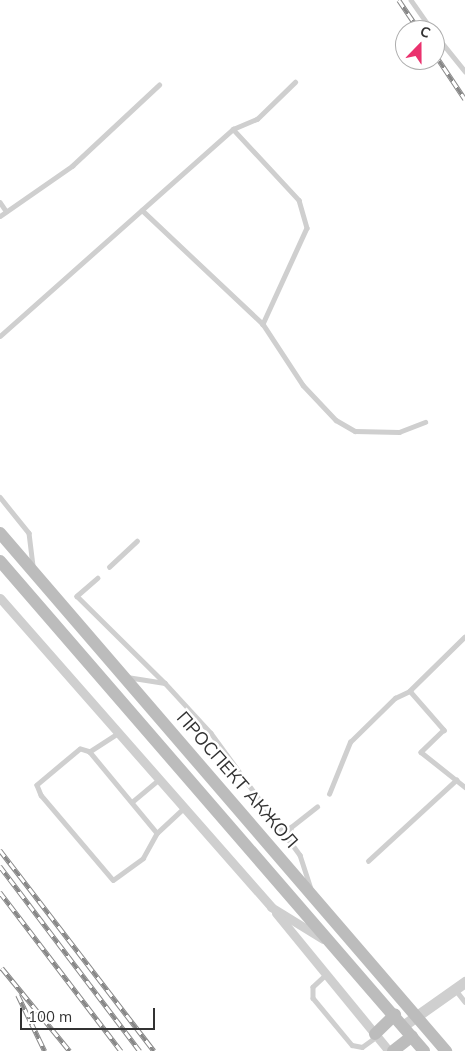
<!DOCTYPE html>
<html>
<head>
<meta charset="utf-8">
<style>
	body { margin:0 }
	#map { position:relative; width:465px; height:1051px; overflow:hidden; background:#fff; font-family:Mulish,sans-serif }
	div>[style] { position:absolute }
	.service>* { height:4.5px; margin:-2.25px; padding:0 2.25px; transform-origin:2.25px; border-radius:2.25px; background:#cfcfcf }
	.minor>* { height:9px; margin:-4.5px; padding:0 4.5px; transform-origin:4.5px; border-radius:4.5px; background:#cfcfcf }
	.tertiary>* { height:11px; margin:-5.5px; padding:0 5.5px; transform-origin:5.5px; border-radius:5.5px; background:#cfcfcf }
	.secondary>* { height:12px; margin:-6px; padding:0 6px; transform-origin:6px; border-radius:6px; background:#bcbcbc }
	.rail>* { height:4.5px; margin-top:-2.25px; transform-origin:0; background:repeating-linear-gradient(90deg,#fff 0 8px,#878787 0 16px); box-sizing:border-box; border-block:1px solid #878787 }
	span { translate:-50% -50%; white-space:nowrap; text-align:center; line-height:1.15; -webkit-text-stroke:5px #fff; paint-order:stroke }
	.street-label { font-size:18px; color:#323232 }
	.north { position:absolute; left:395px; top:20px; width:50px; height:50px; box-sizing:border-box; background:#fff; border:1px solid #adadad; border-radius:50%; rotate:22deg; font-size:14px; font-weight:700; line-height:20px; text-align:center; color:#323232 }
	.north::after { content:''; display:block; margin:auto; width:18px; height:22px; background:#ea326e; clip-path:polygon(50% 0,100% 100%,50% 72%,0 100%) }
	.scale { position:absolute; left:20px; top:1008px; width:135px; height:22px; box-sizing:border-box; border:2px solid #323232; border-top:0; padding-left:6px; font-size:15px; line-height:18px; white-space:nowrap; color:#323232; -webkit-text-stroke:4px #fff; paint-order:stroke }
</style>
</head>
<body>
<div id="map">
	<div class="service">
		<div style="left:411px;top:0;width:37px;rotate:55deg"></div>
		<div style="left:435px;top:34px;width:48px;rotate:51deg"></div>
		<div style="left:233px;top:129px;width:97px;rotate:47.1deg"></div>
		<div style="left:299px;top:200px;width:29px;rotate:74deg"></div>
		<div style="left:307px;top:228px;width:106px;rotate:114.6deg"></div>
		<div style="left:0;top:202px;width:11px;rotate:56deg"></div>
		<div style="left:142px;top:210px;width:166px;rotate:43.3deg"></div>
		<div style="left:263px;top:324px;width:73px;rotate:56.7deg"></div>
		<div style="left:303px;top:385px;width:48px;rotate:46.7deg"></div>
		<div style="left:336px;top:420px;width:22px;rotate:30deg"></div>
		<div style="left:355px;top:431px;width:44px;rotate:1.3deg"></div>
		<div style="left:399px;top:432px;width:28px;rotate:-21deg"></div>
		<div style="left:0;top:216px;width:88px;rotate:-34.8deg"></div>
		<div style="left:72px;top:166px;width:119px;rotate:-43deg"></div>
		<div style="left:0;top:336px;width:312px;rotate:-41.6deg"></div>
		<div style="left:233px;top:129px;width:26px;rotate:-23deg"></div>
		<div style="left:257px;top:119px;width:53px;rotate:-44.2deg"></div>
		<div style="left:0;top:497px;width:46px;rotate:51.1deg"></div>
		<div style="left:29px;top:533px;width:34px;rotate:83deg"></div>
		<div style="left:109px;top:567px;width:38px;rotate:-43deg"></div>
		<div style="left:98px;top:578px;width:28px;rotate:139deg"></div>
		<div style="left:77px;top:596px;width:124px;rotate:44.7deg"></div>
		<div style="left:465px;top:637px;width:77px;rotate:135.5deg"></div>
		<div style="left:410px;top:691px;width:52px;rotate:48.9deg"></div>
		<div style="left:444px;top:730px;width:32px;rotate:136deg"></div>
		<div style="left:421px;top:752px;width:56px;rotate:38.5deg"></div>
		<div style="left:127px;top:677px;width:38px;rotate:9deg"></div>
		<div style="left:165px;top:683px;width:68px;rotate:47.4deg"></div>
		<div style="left:211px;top:733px;width:151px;rotate:53.9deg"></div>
		<div style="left:300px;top:855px;width:35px;rotate:72deg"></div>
		<div style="left:119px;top:733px;width:35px;rotate:147deg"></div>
		<div style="left:90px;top:752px;width:10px;rotate:-163deg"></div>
		<div style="left:80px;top:749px;width:56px;rotate:140.1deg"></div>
		<div style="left:37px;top:785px;width:11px;rotate:68deg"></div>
		<div style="left:41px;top:795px;width:111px;rotate:49.7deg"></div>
		<div style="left:113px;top:880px;width:37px;rotate:-36deg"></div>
		<div style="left:143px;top:858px;width:29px;rotate:-61deg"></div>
		<div style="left:157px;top:833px;width:37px;rotate:-43deg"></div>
		<div style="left:90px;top:752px;width:105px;rotate:50.4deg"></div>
		<div style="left:329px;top:794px;width:56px;rotate:-68deg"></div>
		<div style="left:350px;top:742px;width:63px;rotate:-44.4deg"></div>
		<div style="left:395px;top:698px;width:17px;rotate:-25deg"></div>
		<div style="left:132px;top:802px;width:35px;rotate:-40deg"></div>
		<div style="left:288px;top:840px;width:13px;rotate:-77deg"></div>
		<div style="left:291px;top:827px;width:33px;rotate:-38deg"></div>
		<div style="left:368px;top:861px;width:120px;rotate:-42.6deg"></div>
		<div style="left:327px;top:974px;width:19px;rotate:137deg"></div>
		<div style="left:313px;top:987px;width:11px;rotate:90deg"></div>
		<div style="left:313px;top:998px;width:61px;rotate:50.3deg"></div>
		<div style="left:352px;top:1045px;width:10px;rotate:11deg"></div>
		<div style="left:362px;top:1047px;width:17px;rotate:-36deg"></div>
		<div style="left:455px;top:989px;width:16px;rotate:52deg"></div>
	</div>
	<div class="minor">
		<div style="left:0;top:598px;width:411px;rotate:48.7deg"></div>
		<div style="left:271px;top:907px;width:61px;rotate:31.6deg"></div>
		<div style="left:276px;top:913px;width:178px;rotate:50.7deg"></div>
	</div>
	<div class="tertiary">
		<div style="left:404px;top:1025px;width:75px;rotate:-35.2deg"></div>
	</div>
	<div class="secondary">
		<div style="left:0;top:533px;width:684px;rotate:49.27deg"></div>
		<div style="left:0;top:561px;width:648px;rotate:49.13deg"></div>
		<div style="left:375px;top:1034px;width:28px;rotate:-44deg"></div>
		<div style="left:393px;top:1051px;width:24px;rotate:-38deg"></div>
	</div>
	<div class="rail">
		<div style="left:399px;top:0;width:36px;rotate:56deg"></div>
		<div style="left:435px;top:54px;width:54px;rotate:56.3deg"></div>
		<div style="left:0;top:850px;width:253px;rotate:52.5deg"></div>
		<div style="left:0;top:866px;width:232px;rotate:52.9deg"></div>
		<div style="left:0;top:892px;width:200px;rotate:52.7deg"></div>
		<div style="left:2px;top:968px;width:107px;rotate:50.7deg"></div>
		<div style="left:18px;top:995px;width:62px;rotate:64.3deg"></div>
	</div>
	<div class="street-label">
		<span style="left:237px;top:780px;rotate:49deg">ПРОСПЕКТ АКЖОЛ</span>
	</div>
	<div class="north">С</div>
	<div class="scale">100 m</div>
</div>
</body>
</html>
